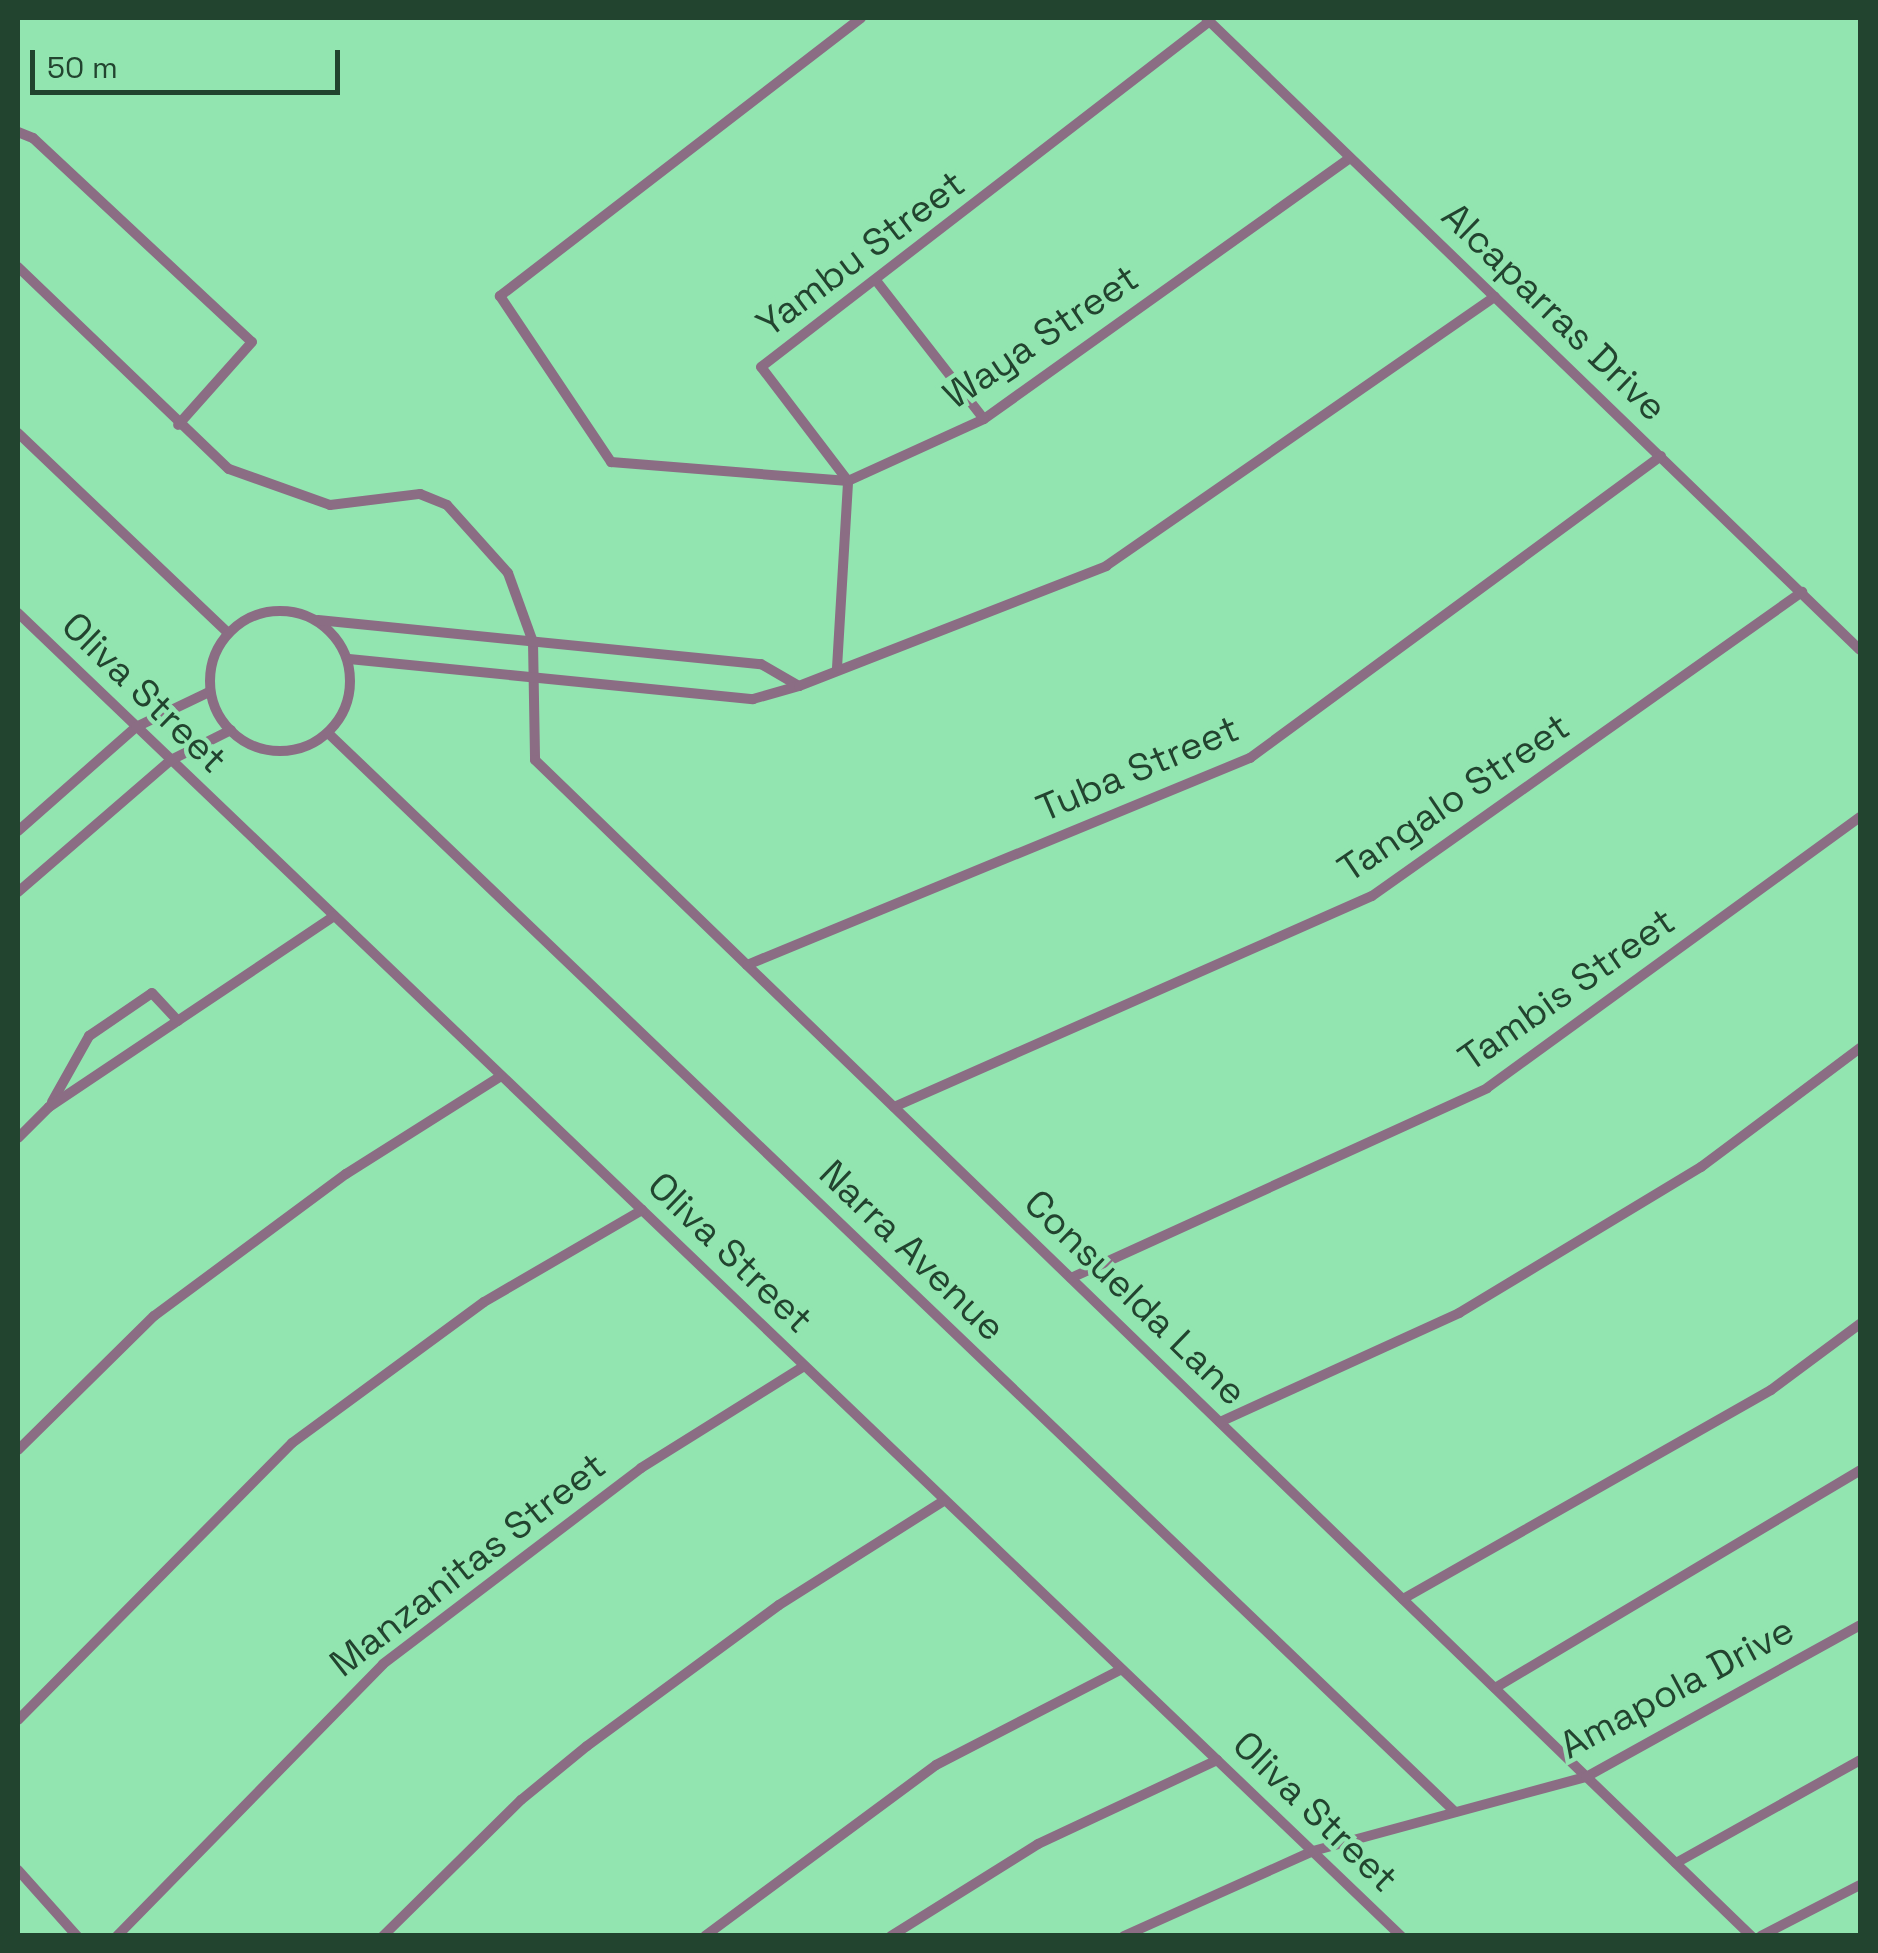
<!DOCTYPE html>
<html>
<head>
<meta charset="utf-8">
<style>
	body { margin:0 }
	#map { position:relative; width:1878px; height:1953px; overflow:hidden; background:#92e5b0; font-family:"Space Grotesk",sans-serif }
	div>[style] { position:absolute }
	.minor>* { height:10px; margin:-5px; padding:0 5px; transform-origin:5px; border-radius:5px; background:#8b6d84 }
	.minor>.ring { margin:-5px; padding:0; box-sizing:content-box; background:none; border:10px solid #8b6d84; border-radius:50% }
	span { translate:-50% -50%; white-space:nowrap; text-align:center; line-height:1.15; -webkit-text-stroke:9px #92e5b0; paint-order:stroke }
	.street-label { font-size:38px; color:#22442f }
	.frame { position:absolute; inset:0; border:20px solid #22442f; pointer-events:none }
	.scale { position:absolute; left:30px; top:50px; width:310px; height:45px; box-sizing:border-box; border:5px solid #22442f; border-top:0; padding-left:12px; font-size:30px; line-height:35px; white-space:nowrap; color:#22442f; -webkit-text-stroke:8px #92e5b0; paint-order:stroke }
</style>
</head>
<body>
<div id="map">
	<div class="minor">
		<div style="left:861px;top:18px;width:456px;rotate:142.4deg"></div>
		<div style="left:500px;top:296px;width:200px;rotate:56.2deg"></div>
		<div style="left:611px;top:462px;width:238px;rotate:4.6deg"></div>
		<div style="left:848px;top:481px;width:149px;rotate:-24.5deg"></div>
		<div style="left:984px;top:419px;width:448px;rotate:-35.5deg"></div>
		<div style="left:1206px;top:18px;width:909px;rotate:44.02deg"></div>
		<div style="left:18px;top:132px;width:16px;rotate:22deg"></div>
		<div style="left:33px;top:138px;width:299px;rotate:43deg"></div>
		<div style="left:252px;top:342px;width:111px;rotate:131.7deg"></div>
		<div style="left:18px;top:267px;width:292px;rotate:43.8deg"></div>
		<div style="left:229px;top:469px;width:107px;rotate:19.6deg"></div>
		<div style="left:330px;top:505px;width:91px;rotate:-7deg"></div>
		<div style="left:420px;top:494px;width:29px;rotate:22deg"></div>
		<div style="left:447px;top:505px;width:91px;rotate:48.1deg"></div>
		<div style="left:508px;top:573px;width:73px;rotate:70.1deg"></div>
		<div style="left:533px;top:642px;width:118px;rotate:89deg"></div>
		<div style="left:535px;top:760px;width:1692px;rotate:44.04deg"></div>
		<div style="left:878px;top:283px;width:172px;rotate:52.1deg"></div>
		<div style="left:18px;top:433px;width:290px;rotate:43.6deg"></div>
		<div class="ring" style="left:210px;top:611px;width:130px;height:130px"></div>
		<div style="left:18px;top:613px;width:1914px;rotate:43.73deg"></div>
		<div style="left:318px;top:620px;width:445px;rotate:5.7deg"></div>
		<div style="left:761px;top:664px;width:44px;rotate:30.1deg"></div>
		<div style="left:349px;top:659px;width:406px;rotate:5.7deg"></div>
		<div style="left:753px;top:699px;width:48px;rotate:-15.8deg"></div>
		<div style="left:799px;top:686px;width:330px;rotate:-21.3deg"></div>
		<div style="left:1106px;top:566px;width:473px;rotate:-34.7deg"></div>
		<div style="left:837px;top:668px;width:187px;rotate:-86.6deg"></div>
		<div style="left:848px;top:481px;width:143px;rotate:-127.3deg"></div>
		<div style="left:761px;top:367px;width:567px;rotate:-37.62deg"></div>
		<div style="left:328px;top:733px;width:1560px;rotate:43.75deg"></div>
		<div style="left:18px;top:831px;width:157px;rotate:-41.4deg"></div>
		<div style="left:136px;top:727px;width:81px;rotate:-25.6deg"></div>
		<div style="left:18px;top:892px;width:202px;rotate:-40.8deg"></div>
		<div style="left:171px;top:760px;width:67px;rotate:-26.6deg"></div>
		<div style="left:747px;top:965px;width:544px;rotate:-22.37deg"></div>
		<div style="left:1250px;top:758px;width:510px;rotate:-36.31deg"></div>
		<div style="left:52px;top:1102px;width:76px;rotate:-60.7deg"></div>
		<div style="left:89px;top:1036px;width:76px;rotate:-34.3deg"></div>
		<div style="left:152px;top:993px;width:38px;rotate:47deg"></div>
		<div style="left:894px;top:1107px;width:522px;rotate:-23.82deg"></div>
		<div style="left:1372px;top:896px;width:527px;rotate:-35.26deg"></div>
		<div style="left:18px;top:1138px;width:44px;rotate:-45deg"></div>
		<div style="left:49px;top:1107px;width:343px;rotate:-33.8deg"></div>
		<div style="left:1071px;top:1278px;width:457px;rotate:-24.5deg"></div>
		<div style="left:1487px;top:1088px;width:461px;rotate:-36deg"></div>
		<div style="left:1220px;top:1422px;width:263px;rotate:-24.5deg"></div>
		<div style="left:1459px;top:1313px;width:283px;rotate:-31.1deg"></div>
		<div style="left:1701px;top:1167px;width:199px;rotate:-36.8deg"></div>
		<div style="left:18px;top:1450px;width:191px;rotate:-44.6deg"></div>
		<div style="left:154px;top:1316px;width:239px;rotate:-36.5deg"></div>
		<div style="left:346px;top:1174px;width:183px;rotate:-32.3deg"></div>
		<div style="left:1403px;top:1599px;width:423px;rotate:-29.6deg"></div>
		<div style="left:1771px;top:1390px;width:111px;rotate:-36.6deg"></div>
		<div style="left:1495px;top:1688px;width:425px;rotate:-30.8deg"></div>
		<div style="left:18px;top:1720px;width:390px;rotate:-45.3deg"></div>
		<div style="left:292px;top:1443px;width:238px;rotate:-36.3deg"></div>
		<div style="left:484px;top:1302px;width:183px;rotate:-30.2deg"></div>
		<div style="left:1676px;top:1863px;width:211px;rotate:-29.2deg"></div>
		<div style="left:18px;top:1870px;width:89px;rotate:48.2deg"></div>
		<div style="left:117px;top:1936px;width:380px;rotate:-45.6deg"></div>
		<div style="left:383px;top:1664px;width:324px;rotate:-37.2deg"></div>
		<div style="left:641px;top:1468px;width:192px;rotate:-32deg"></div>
		<div style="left:383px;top:1936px;width:194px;rotate:-44.6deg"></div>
		<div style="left:521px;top:1800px;width:85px;rotate:-39.3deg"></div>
		<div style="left:587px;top:1746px;width:238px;rotate:-36.3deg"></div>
		<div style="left:779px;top:1605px;width:196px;rotate:-32.3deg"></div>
		<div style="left:705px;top:1936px;width:287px;rotate:-36.5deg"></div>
		<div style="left:936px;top:1765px;width:209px;rotate:-27.3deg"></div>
		<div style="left:891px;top:1936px;width:173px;rotate:-32deg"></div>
		<div style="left:1038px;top:1844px;width:198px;rotate:-25.1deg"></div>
		<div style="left:1124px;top:1936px;width:207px;rotate:-24.2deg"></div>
		<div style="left:1313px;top:1851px;width:283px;rotate:-15.2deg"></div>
		<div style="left:1586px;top:1777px;width:313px;rotate:-29deg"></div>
		<div style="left:1761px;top:1936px;width:111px;rotate:-27.3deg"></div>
	</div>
	<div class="street-label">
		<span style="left:861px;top:254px;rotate:-37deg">Yambu Street</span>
		<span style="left:1554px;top:312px;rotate:44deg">Alcaparras Drive</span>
		<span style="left:1041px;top:337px;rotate:-34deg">Waya Street</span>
		<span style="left:144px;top:693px;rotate:44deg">Oliva Street</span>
		<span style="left:1138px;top:769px;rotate:-23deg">Tuba Street</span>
		<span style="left:1454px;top:798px;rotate:-34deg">Tangalo Street</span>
		<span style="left:1567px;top:990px;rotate:-35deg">Tambis Street</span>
		<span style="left:912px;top:1251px;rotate:44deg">Narra Avenue</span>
		<span style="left:730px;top:1253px;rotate:44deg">Oliva Street</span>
		<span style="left:1135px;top:1298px;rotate:44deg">Consuelda Lane</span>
		<span style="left:468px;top:1565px;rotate:-38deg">Manzanitas Street</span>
		<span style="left:1677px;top:1688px;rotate:-28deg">Amapola Drive</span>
		<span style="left:1315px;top:1812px;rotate:44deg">Oliva Street</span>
	</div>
	<div class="frame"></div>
	<div class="scale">50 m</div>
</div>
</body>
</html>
